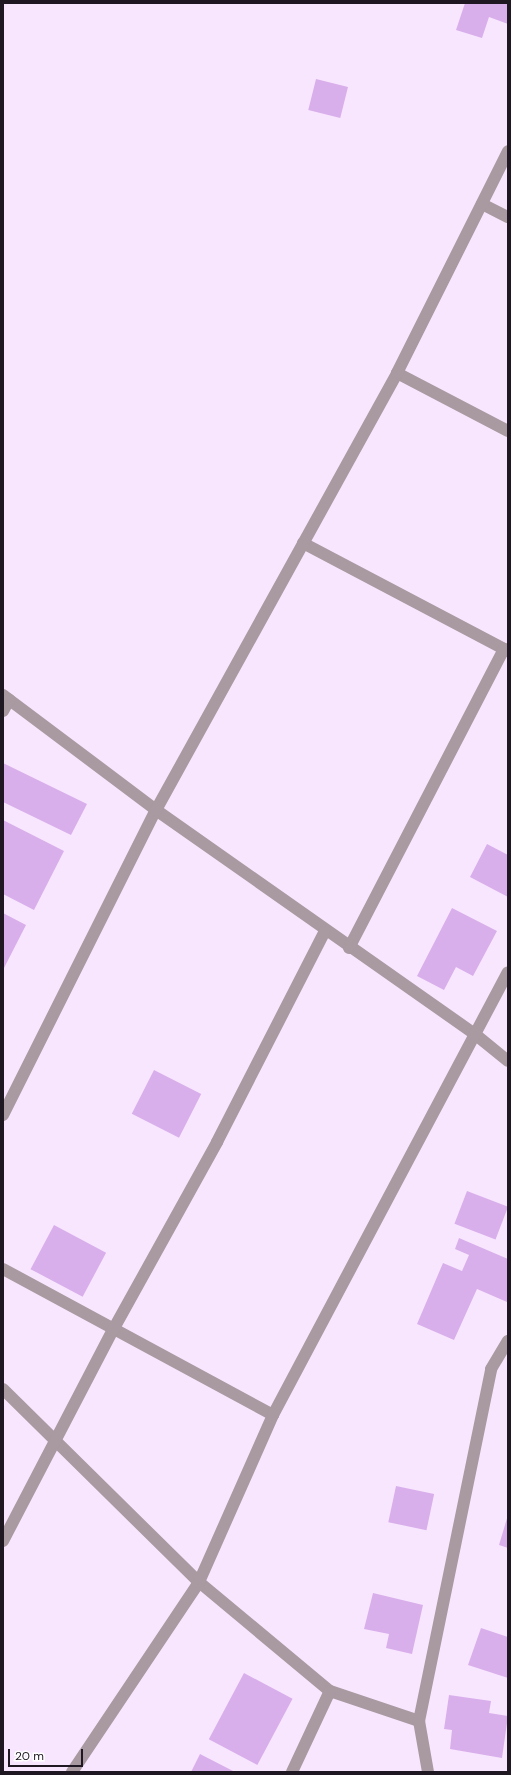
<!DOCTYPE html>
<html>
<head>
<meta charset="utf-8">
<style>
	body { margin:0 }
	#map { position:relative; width:511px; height:1775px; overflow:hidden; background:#f8e6ff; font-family:"DM Sans",sans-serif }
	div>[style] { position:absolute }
	.building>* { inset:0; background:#d9afeb; transform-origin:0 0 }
	.minor>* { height:12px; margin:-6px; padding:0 6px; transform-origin:6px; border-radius:6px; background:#a999a0 }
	span { translate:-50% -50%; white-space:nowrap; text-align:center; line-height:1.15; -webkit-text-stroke:3px #fff; paint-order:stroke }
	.frame { position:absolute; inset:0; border:4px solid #1f1722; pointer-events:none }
	.scale { position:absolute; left:8px; top:1749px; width:75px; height:18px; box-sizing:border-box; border:2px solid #1f1722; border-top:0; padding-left:5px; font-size:12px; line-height:14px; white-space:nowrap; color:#1f1722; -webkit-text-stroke:3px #fff; paint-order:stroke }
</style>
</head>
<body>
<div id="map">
	<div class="building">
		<div style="clip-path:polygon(465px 3px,508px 3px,508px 24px,489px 17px,482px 38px,456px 30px)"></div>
		<div style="left:316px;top:79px;width:33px;height:32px;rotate:14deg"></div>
		<div style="clip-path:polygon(3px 763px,87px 804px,71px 835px,3px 802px)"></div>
		<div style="clip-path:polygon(3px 820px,64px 851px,34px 910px,3px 894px)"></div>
		<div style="clip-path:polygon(487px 844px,508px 855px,508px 897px,470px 877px)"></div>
		<div style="clip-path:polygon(452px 908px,497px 931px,473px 976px,456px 967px,444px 990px,417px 976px)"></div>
		<div style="clip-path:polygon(3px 913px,26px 925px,3px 970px)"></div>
		<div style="left:154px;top:1070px;width:53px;height:49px;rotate:27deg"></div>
		<div style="left:467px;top:1191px;width:44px;height:35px;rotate:21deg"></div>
		<div style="left:54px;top:1225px;width:59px;height:50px;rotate:28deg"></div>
		<div style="clip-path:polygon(459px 1238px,508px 1259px,508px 1299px,507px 1302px,477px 1289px,454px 1340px,417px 1324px,443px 1263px,462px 1271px,469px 1255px,455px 1249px)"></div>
		<div style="left:396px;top:1486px;width:39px;height:37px;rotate:12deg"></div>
		<div style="clip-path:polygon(508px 1515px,508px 1548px,499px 1545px)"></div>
		<div style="clip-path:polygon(373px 1593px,423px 1605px,412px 1654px,386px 1648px,389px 1634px,364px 1629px)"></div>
		<div style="clip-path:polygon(481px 1628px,508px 1637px,508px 1678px,468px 1665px)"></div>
		<div style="left:244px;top:1673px;width:55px;height:75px;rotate:28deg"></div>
		<div style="clip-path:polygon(449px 1695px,491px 1701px,489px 1713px,508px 1716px,502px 1758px,450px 1749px,452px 1730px,444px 1729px)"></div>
		<div style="clip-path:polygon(200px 1754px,235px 1772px,191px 1772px)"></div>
	</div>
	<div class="minor">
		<div style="left:482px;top:204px;width:29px;rotate:27deg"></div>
		<div style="left:397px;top:373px;width:125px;rotate:27.6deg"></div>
		<div style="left:303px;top:543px;width:232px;rotate:27.8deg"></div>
		<div style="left:3px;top:695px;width:191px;rotate:36.9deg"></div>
		<div style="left:156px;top:810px;width:391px;rotate:35.1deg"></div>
		<div style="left:476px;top:1035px;width:41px;rotate:39.1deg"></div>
		<div style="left:3px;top:711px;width:13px;rotate:-61deg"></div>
		<div style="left:349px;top:948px;width:337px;rotate:-62.6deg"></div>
		<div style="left:3px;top:1115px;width:341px;rotate:-63.4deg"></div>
		<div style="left:156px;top:810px;width:499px;rotate:-61.1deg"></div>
		<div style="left:397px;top:373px;width:248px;rotate:-63.4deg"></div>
		<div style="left:3px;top:1269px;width:307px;rotate:28.4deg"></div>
		<div style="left:3px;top:1389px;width:275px;rotate:44.6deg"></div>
		<div style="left:199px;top:1582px;width:170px;rotate:39.8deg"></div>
		<div style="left:330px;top:1691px;width:94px;rotate:18.6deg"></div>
		<div style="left:3px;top:1541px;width:238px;rotate:-62.5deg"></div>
		<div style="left:113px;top:1330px;width:215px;rotate:-61deg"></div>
		<div style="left:217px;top:1142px;width:237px;rotate:-62.9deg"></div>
		<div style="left:72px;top:1772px;width:229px;rotate:-56.2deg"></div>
		<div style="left:199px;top:1582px;width:183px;rotate:-66.1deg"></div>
		<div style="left:273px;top:1415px;width:501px;rotate:-62.06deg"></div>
		<div style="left:292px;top:1772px;width:89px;rotate:-64.9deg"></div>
		<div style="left:428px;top:1772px;width:52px;rotate:-100deg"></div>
		<div style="left:419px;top:1721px;width:359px;rotate:-78.4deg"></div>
		<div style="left:491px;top:1369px;width:33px;rotate:-59deg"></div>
	</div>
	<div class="frame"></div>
	<div class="scale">20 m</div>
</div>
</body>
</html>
